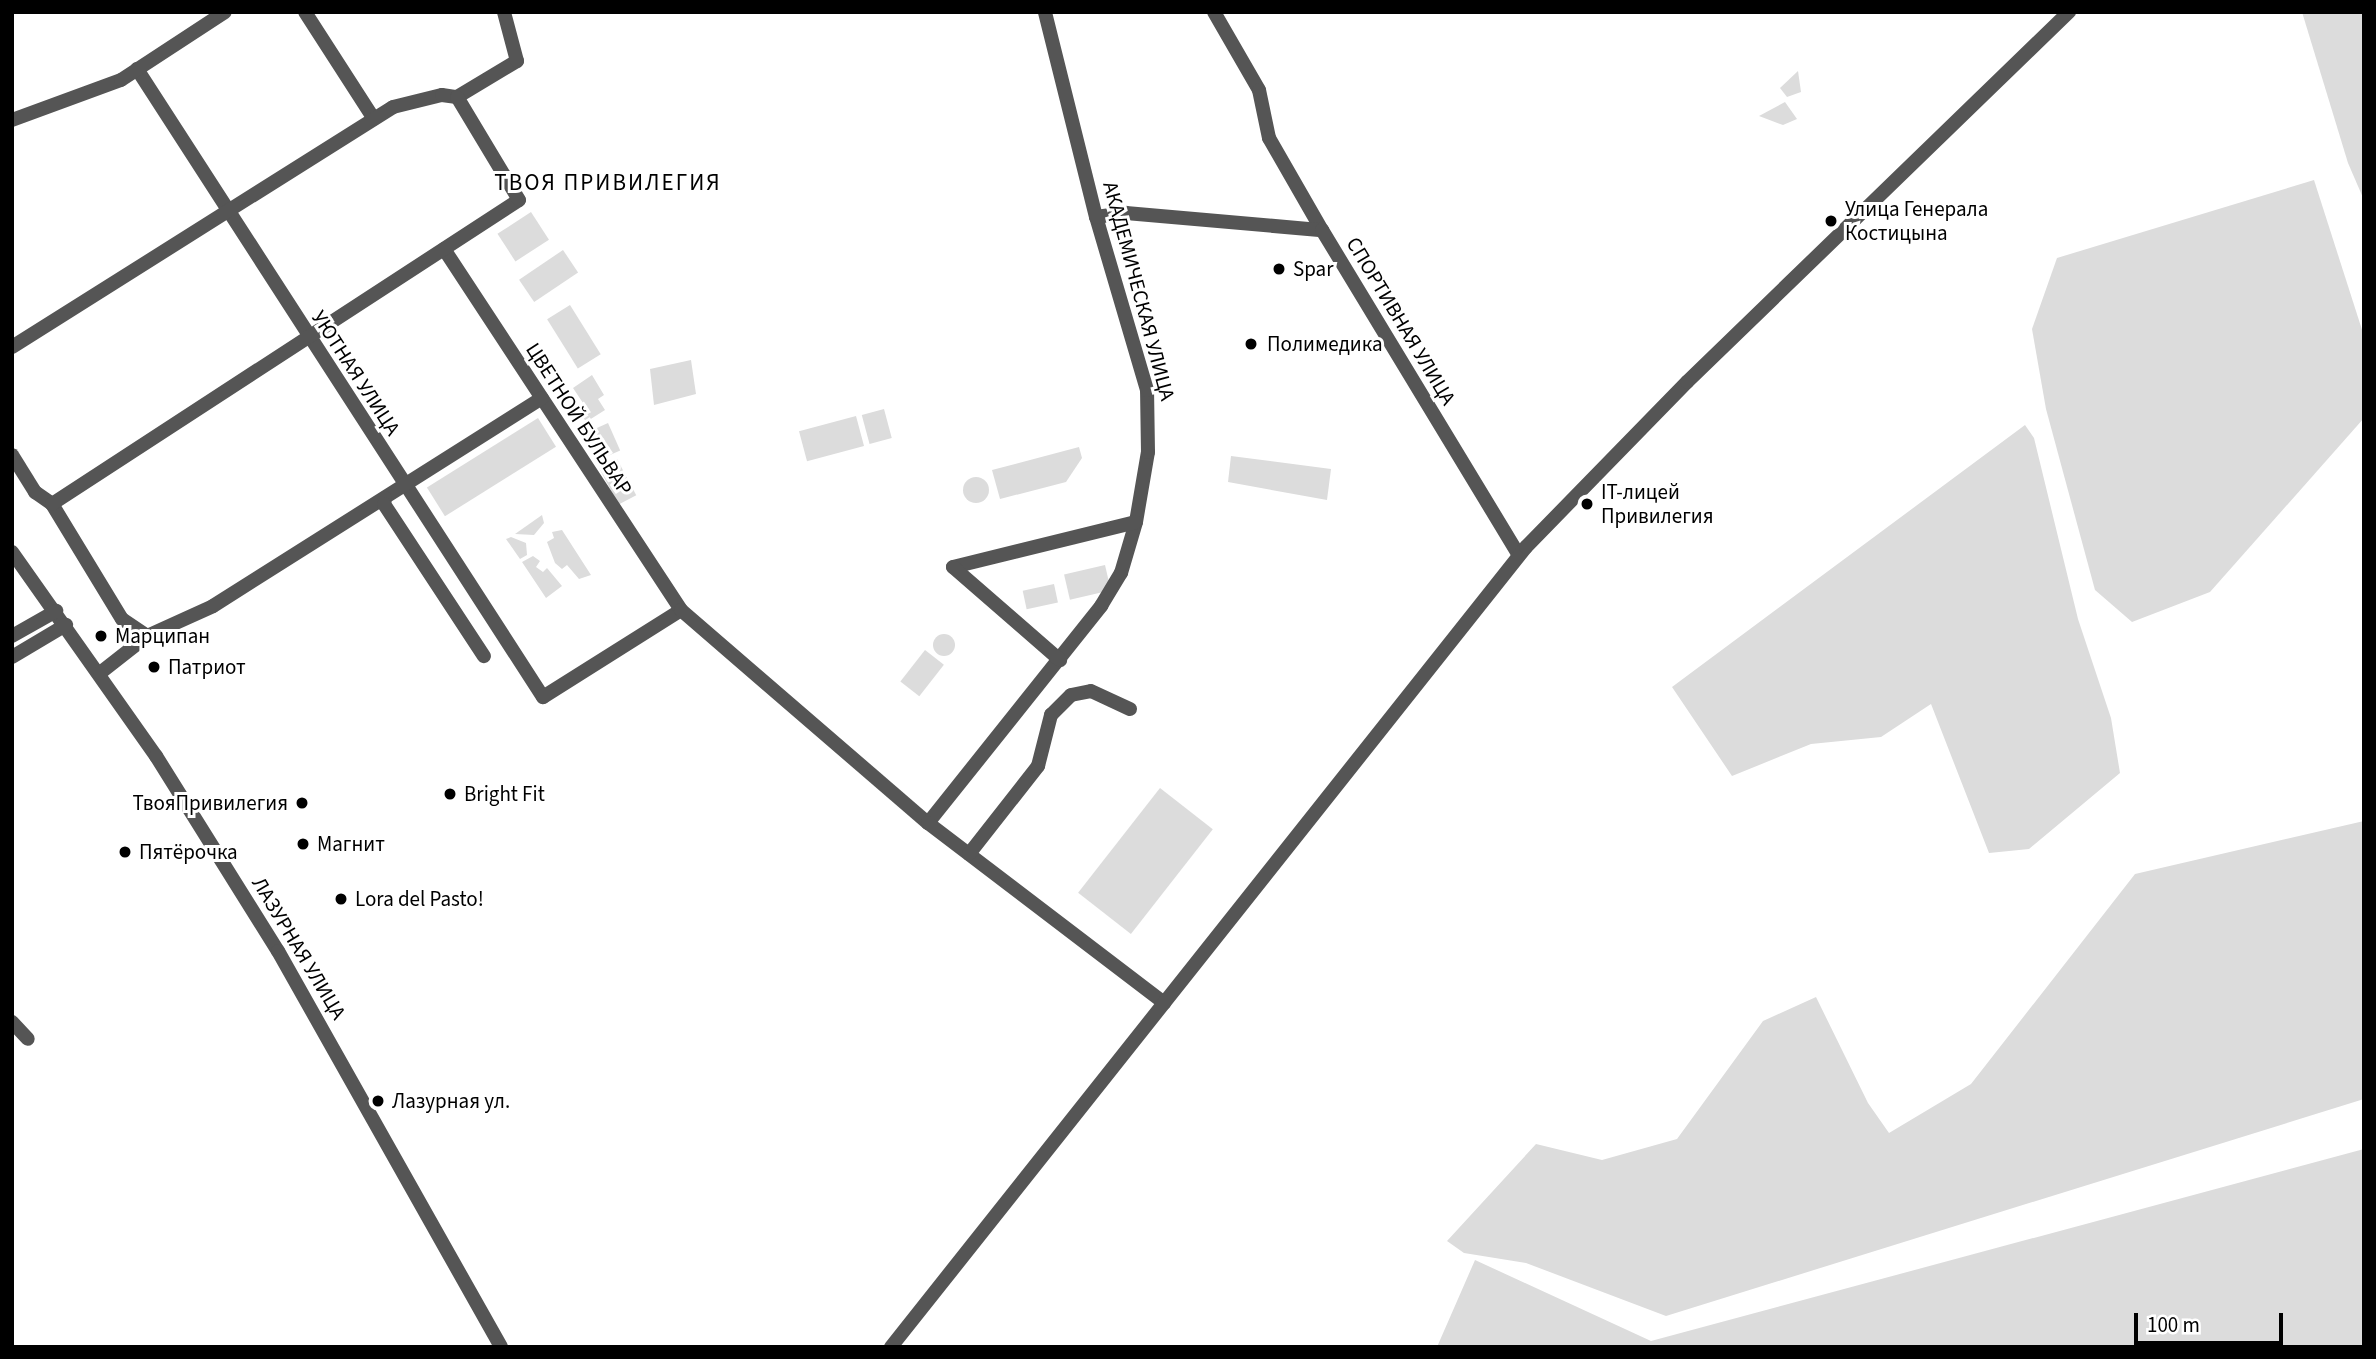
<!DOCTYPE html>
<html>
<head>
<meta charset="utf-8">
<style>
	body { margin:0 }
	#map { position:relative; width:2376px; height:1359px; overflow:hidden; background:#fff; font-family:"Source Sans 3",sans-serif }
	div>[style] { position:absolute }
	.green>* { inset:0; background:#dcdcdc; transform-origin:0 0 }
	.round { border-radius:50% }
	.minor>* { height:14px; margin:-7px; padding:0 7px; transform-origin:7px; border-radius:7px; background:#555 }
	.dots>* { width:19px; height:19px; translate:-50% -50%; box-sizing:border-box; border:4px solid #fff; border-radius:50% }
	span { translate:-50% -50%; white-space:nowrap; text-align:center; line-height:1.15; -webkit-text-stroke:6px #fff; paint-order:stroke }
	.poi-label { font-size:21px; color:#000 }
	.left { translate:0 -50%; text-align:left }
	.right { translate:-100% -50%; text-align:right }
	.street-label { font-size:21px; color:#000 }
	.neighbourhood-label { font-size:23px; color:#000; letter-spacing:2px }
	.frame { position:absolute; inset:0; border:14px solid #000; pointer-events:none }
	.scale { position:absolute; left:2134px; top:1313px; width:149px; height:32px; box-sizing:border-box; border:4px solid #000; border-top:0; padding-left:9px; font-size:21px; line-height:24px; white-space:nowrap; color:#000; -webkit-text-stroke:5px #fff; paint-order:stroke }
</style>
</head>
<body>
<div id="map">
	<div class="green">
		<div style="clip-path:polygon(2302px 12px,2364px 12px,2364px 200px,2348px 163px)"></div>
		<div style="clip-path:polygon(1798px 71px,1801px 92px,1787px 97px,1780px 88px)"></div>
		<div style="clip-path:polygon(1785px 102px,1797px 119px,1783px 125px,1759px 116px)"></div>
		<div style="clip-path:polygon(2314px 180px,2364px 336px,2364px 418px,2210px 592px,2132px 622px,2095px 590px,2046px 409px,2032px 329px,2057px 258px)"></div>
		<div style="left:531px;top:212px;width:33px;height:40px;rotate:57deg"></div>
		<div style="left:563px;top:250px;width:27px;height:53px;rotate:56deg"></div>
		<div style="left:570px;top:305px;width:58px;height:27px;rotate:58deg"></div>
		<div style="clip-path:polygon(691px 360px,696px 394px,654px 405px,650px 369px)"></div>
		<div style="clip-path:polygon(592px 375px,604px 395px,598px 399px,605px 410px,586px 422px,579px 410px,585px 406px,573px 388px)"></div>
		<div style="left:884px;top:409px;width:30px;height:23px;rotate:75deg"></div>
		<div style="left:856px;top:416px;width:31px;height:59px;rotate:75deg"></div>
		<div style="left:538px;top:418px;width:34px;height:131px;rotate:58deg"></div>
		<div style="left:608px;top:423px;width:30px;height:22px;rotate:66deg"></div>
		<div style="clip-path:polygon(2025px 425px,2034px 438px,2078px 619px,2111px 718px,2120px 773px,2029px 849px,1989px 853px,1931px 704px,1881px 737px,1811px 744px,1732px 776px,1672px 687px)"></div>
		<div style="clip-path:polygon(1079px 447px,1082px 458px,1066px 482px,1000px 499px,992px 470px)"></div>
		<div style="clip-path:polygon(1231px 456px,1331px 469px,1327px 500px,1228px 482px)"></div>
		<div style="left:617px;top:459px;width:41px;height:20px;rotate:62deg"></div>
		<div class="round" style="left:963px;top:477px;width:26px;height:26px"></div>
		<div style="clip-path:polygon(542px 515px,544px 523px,534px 535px,515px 534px)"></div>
		<div style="clip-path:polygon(562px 530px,591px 575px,579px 579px,567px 565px,562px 569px,555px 563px,547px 542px,554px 538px,552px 532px)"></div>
		<div style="clip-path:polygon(511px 537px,526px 543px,527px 555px,520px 559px,506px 539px)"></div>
		<div style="clip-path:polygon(533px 556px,540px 561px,536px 567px,543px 572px,547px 568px,562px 586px,546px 598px,522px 562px)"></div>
		<div style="left:1105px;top:565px;width:26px;height:42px;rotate:77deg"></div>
		<div style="left:1054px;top:584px;width:19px;height:32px;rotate:78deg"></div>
		<div class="round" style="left:933px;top:634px;width:22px;height:22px"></div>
		<div style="left:925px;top:650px;width:24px;height:40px;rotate:38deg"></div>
		<div style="left:1160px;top:788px;width:67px;height:133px;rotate:38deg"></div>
		<div style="clip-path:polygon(2364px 821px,2364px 1099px,1666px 1316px,1526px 1263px,1464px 1253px,1447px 1241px,1536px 1144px,1602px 1160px,1677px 1139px,1763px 1021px,1816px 997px,1868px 1103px,1889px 1133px,1971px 1084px,2135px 874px)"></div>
		<div style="clip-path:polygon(2364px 1149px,2364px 1347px,1437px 1347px,1475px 1260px,1651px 1341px)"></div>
	</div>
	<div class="minor">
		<div style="left:305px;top:12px;width:127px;rotate:57.2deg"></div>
		<div style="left:1214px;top:12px;width:90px;rotate:60deg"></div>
		<div style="left:1259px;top:90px;width:49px;rotate:78.2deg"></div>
		<div style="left:1269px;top:138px;width:106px;rotate:60.1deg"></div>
		<div style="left:137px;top:69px;width:748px;rotate:57.12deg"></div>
		<div style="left:543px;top:697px;width:163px;rotate:-32.2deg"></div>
		<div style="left:12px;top:120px;width:116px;rotate:-20.2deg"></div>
		<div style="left:121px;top:80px;width:124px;rotate:-33.2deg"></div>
		<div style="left:1096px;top:217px;width:30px;rotate:-8deg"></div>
		<div style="left:1126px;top:213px;width:197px;rotate:5deg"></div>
		<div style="left:1322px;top:230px;width:380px;rotate:58.8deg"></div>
		<div style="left:444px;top:249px;width:432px;rotate:56.7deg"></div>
		<div style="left:681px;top:610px;width:326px;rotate:40.8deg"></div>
		<div style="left:928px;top:823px;width:278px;rotate:-51.4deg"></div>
		<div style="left:1101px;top:606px;width:39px;rotate:-59deg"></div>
		<div style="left:1121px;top:573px;width:53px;rotate:-73.6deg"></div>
		<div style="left:1136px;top:522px;width:71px;rotate:-80.3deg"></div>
		<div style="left:1148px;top:452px;width:62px;rotate:-90.9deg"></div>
		<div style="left:1147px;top:390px;width:180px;rotate:-106.4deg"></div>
		<div style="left:1096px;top:217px;width:211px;rotate:-104deg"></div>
		<div style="left:12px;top:347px;width:450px;rotate:-32.2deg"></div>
		<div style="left:393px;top:107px;width:50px;rotate:-13.8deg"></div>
		<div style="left:442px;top:95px;width:15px;rotate:8deg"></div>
		<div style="left:457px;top:97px;width:70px;rotate:-31deg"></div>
		<div style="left:517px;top:61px;width:51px;rotate:-104.9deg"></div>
		<div style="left:12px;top:455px;width:44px;rotate:58.1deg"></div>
		<div style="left:35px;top:492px;width:21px;rotate:35deg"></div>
		<div style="left:52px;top:504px;width:135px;rotate:58.7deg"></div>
		<div style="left:122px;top:619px;width:30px;rotate:34deg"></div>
		<div style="left:147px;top:636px;width:72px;rotate:-24.4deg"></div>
		<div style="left:213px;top:606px;width:389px;rotate:-32.3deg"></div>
		<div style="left:385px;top:498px;width:6px;rotate:99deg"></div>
		<div style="left:384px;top:504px;width:182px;rotate:56.7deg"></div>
		<div style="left:52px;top:504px;width:557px;rotate:-33.06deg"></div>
		<div style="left:519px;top:200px;width:120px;rotate:-121deg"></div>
		<div style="left:12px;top:552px;width:250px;rotate:54.8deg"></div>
		<div style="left:156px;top:756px;width:230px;rotate:58deg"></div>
		<div style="left:278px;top:951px;width:454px;rotate:60.6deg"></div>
		<div style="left:953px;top:567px;width:188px;rotate:-13.8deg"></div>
		<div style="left:953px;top:567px;width:142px;rotate:41deg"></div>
		<div style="left:12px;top:636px;width:51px;rotate:-29.6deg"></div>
		<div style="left:12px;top:657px;width:63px;rotate:-30.7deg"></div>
		<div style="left:100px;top:673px;width:60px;rotate:-38.2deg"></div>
		<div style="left:928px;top:823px;width:297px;rotate:37.3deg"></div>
		<div style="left:969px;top:854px;width:112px;rotate:-51.9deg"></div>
		<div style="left:1038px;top:766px;width:53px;rotate:-75.7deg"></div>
		<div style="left:1051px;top:715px;width:28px;rotate:-45deg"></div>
		<div style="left:1071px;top:695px;width:20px;rotate:-11deg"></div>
		<div style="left:1091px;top:691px;width:43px;rotate:24.8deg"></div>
		<div style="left:12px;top:1022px;width:23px;rotate:47deg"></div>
		<div style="left:891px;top:1347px;width:1021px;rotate:-51.56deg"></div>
		<div style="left:1526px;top:547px;width:231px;rotate:-45.7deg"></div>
		<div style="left:1687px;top:382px;width:532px;rotate:-44.09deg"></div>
	</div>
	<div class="dots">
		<div style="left:1831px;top:221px;background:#000"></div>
		<div style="left:1279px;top:269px;background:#000"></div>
		<div style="left:1251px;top:344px;background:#000"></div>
		<div style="left:1587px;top:504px;background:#000"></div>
		<div style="left:101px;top:636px;background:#000"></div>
		<div style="left:154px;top:667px;background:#000"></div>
		<div style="left:450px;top:794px;background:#000"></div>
		<div style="left:302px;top:803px;background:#000"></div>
		<div style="left:303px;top:844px;background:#000"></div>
		<div style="left:125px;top:852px;background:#000"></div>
		<div style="left:341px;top:899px;background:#000"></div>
		<div style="left:378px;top:1101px;background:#000"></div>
	</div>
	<div class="poi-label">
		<span class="left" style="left:1845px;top:221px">Улица Генерала<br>Костицына</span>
		<span class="left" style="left:1293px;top:269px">Spar</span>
		<span class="left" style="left:1267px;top:344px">Полимедика</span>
		<span class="left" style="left:1601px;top:504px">IT-лицей<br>Привилегия</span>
		<span class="left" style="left:115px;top:636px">Марципан</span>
		<span class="left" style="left:168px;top:667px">Патриот</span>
		<span class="left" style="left:464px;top:794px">Bright Fit</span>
		<span class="right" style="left:288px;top:803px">ТвояПривилегия</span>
		<span class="left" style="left:317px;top:844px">Магнит</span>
		<span class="left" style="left:139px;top:852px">Пятёрочка</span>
		<span class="left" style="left:355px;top:899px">Lora del Pasto!</span>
		<span class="left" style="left:392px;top:1101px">Лазурная ул.</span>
	</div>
	<div class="street-label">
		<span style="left:1139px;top:291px;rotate:75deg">АКАДЕМИЧЕСКАЯ УЛИЦА</span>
		<span style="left:1401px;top:321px;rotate:59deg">СПОРТИВНАЯ УЛИЦА</span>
		<span style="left:356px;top:373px;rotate:57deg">УЮТНАЯ УЛИЦА</span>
		<span style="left:579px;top:419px;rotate:57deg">ЦВЕТНОЙ БУЛЬВАР</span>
		<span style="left:299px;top:948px;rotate:59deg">ЛАЗУРНАЯ УЛИЦА</span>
	</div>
	<div class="neighbourhood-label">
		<span style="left:608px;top:183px">ТВОЯ ПРИВИЛЕГИЯ</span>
	</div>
	<div class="frame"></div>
	<div class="scale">100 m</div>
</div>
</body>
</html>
